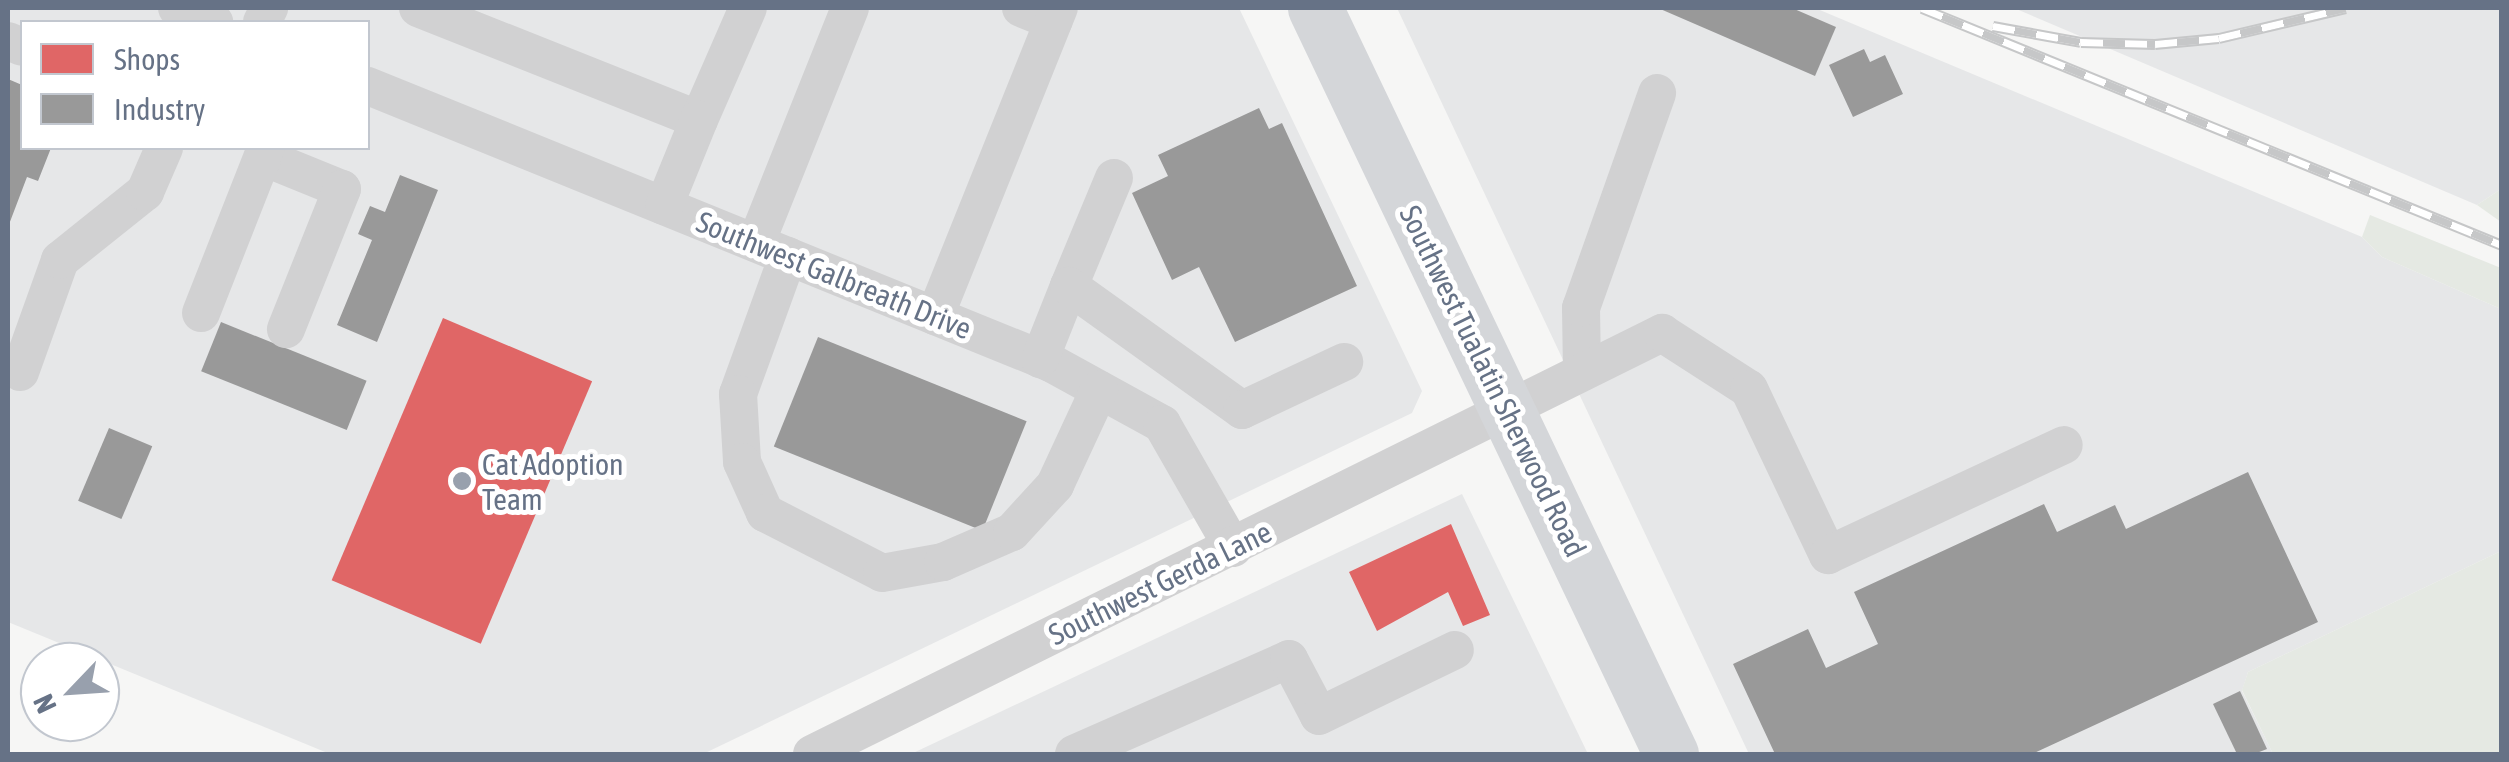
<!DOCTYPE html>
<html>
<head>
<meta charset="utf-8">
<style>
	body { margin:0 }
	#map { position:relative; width:2509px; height:762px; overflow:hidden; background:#f6f6f5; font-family:"Asap Condensed",sans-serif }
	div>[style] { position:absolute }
	.built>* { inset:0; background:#e6e7e8 }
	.green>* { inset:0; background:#e5e9e3 }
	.shops>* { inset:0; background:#e06666; transform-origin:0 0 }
	.industry>* { inset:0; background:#999; transform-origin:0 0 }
	.minor>* { height:38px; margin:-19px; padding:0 19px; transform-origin:19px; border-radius:19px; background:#d1d1d2 }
	.highway>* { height:55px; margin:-27.5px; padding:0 27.5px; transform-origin:27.5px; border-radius:27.5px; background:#d4d6d9 }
	.rail>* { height:11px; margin-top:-5.5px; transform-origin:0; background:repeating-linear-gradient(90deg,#fff 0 22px,#c6c7c8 0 44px); box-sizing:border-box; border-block:2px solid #c6c7c8 }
	.dots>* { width:28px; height:28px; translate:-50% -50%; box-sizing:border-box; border:5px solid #fff; border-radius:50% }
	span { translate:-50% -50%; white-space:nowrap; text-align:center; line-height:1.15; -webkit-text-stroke:10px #fff; paint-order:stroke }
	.street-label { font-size:30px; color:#667286 }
	.poi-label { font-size:30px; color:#667286 }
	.left { translate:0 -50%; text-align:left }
	.frame { position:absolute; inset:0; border:10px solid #667286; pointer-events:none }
	.legend { position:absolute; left:20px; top:20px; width:350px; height:130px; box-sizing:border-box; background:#fff; border:2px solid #c2c7cf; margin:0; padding:12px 18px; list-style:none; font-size:30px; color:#667286 }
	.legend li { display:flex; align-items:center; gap:20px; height:50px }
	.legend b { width:50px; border:2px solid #c2c7cf }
	.north { position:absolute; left:20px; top:642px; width:100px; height:100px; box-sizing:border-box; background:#fff; border:2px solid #c2c7cf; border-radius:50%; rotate:245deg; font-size:28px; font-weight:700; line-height:40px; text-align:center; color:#667286 }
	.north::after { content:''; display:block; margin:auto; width:35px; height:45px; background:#98a0ad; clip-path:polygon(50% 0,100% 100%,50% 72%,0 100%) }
</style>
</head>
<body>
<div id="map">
	<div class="built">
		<div style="clip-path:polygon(evenodd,8px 8px,1239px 8px,1422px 391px,1412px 413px,703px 754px,330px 754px,8px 622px,8px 8px,22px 22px,368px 22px,368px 148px,22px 148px,22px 22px)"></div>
		<div style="clip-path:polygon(1397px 8px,1815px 8px,2362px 237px,2382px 257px,2501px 309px,2501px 551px,2248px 672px,2242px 691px,2273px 754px,1749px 754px)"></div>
		<div style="clip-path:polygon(2014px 8px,2501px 8px,2501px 189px,2477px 205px)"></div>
		<div style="clip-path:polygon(1462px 494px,1588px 754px,911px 754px)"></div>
	</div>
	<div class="green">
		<div style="clip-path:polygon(2501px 189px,2501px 222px,2477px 205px)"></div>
		<div style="clip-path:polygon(2370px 215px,2501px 268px,2501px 309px,2382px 257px,2362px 237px)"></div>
		<div style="clip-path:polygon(2501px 551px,2501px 754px,2273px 754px,2242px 690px,2248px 672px)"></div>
	</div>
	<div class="shops">
		<div style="left:443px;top:318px;width:162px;height:285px;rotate:23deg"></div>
		<div style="clip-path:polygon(1451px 524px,1490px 615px,1463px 626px,1448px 592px,1377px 631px,1349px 572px)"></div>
	</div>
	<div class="industry">
		<div style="clip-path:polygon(1658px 8px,1792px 8px,1836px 27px,1815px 76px)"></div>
		<div style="clip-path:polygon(1864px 49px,1870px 62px,1885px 55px,1903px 94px,1853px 117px,1829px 65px)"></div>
		<div style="clip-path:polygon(8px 79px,22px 85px,22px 148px,51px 148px,38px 181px,27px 177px,8px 227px)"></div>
		<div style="clip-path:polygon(1259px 108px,1269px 129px,1282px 123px,1357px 286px,1235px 342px,1199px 267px,1172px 280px,1132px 193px,1168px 176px,1158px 155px)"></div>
		<div style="clip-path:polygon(400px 175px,438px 190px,377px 342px,337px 325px,372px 240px,358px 234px,370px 206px,385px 212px)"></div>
		<div style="left:221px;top:322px;width:157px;height:53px;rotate:22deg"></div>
		<div style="left:818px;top:337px;width:225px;height:118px;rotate:22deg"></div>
		<div style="left:109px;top:428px;width:47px;height:79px;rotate:23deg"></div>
		<div style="clip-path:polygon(2248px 472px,2318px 622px,2032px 754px,1775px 754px,1733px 664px,1808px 629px,1826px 668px,1878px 644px,1854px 592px,2044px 504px,2057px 532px,2115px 505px,2126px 529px)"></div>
		<div style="clip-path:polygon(2240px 691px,2267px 749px,2254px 754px,2237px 754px,2213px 704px)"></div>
	</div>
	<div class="minor">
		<div style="left:177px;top:8px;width:40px;rotate:21deg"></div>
		<div style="left:418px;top:8px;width:302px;rotate:21.7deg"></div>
		<div style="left:699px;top:120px;width:122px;rotate:-66.4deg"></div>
		<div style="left:1021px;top:8px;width:35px;rotate:22deg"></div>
		<div style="left:262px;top:22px;width:16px;rotate:-63deg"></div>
		<div style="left:8px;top:41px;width:15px;rotate:23deg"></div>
		<div style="left:368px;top:86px;width:737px;rotate:22.08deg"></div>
		<div style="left:1051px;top:363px;width:127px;rotate:28.8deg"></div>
		<div style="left:1162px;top:424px;width:143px;rotate:60.2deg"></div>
		<div style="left:263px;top:157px;width:85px;rotate:22.1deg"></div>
		<div style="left:342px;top:189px;width:151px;rotate:111.8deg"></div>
		<div style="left:664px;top:206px;width:93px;rotate:-67.9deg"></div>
		<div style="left:756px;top:243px;width:253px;rotate:-68.2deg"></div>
		<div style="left:788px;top:256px;width:147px;rotate:109.9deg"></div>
		<div style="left:738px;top:394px;width:68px;rotate:86.6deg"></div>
		<div style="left:742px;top:462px;width:56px;rotate:65.7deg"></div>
		<div style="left:765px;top:513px;width:131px;rotate:27.1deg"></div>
		<div style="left:882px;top:573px;width:62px;rotate:-10.2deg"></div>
		<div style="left:943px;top:562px;width:75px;rotate:-23.5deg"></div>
		<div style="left:1012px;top:532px;width:64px;rotate:-47.5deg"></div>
		<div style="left:1055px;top:485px;width:105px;rotate:-65.1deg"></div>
		<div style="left:1069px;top:286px;width:117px;rotate:-67.4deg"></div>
		<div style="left:201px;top:313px;width:177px;rotate:-68.5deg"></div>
		<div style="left:935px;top:316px;width:332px;rotate:-68.1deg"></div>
		<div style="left:1040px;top:359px;width:79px;rotate:-68.3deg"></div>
		<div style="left:1069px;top:286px;width:213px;rotate:35.6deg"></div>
		<div style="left:1242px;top:410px;width:113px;rotate:-25.2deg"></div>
		<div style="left:20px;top:372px;width:119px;rotate:-70.3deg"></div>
		<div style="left:60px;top:260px;width:109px;rotate:-38.7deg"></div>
		<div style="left:145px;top:192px;width:48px;rotate:-66.6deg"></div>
		<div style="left:1582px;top:372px;width:64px;rotate:-90.9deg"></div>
		<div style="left:1581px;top:308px;width:228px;rotate:-70.5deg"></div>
		<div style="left:812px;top:754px;width:949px;rotate:-26.35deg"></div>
		<div style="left:1662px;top:333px;width:103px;rotate:32.8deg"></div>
		<div style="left:1749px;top:389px;width:184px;rotate:64.6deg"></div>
		<div style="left:1828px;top:555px;width:260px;rotate:-25deg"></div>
		<div style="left:1074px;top:754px;width:235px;rotate:-23.8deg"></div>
		<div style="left:1289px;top:659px;width:64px;rotate:62.2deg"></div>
		<div style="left:1319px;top:716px;width:151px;rotate:-25.9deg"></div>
	</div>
	<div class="highway">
		<div style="left:1315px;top:8px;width:827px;rotate:64.49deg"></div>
	</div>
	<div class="rail">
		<div style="left:1922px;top:8px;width:627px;rotate:22.23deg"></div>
		<div style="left:1993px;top:26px;width:89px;rotate:10.3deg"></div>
		<div style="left:2081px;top:42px;width:74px;rotate:1.5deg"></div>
		<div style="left:2155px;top:44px;width:64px;rotate:-5.4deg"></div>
		<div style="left:2219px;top:38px;width:130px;rotate:-13.3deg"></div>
	</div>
	<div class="dots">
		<div style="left:462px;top:481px;background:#98a0ad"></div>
	</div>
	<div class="street-label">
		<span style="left:834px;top:275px;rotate:22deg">Southwest Galbreath Drive</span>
		<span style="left:1493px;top:381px;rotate:64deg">Southwest Tualatin Sherwood Road</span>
		<span style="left:1160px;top:583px;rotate:-26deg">Southwest Gerda Lane</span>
	</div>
	<div class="poi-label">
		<span class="left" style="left:482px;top:481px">Cat Adoption<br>Team</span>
	</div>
	<div class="frame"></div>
	<ul class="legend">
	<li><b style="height:28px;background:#e06666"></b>Shops</li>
	<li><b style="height:28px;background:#999"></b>Industry</li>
	</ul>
	<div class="north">N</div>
</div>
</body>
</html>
